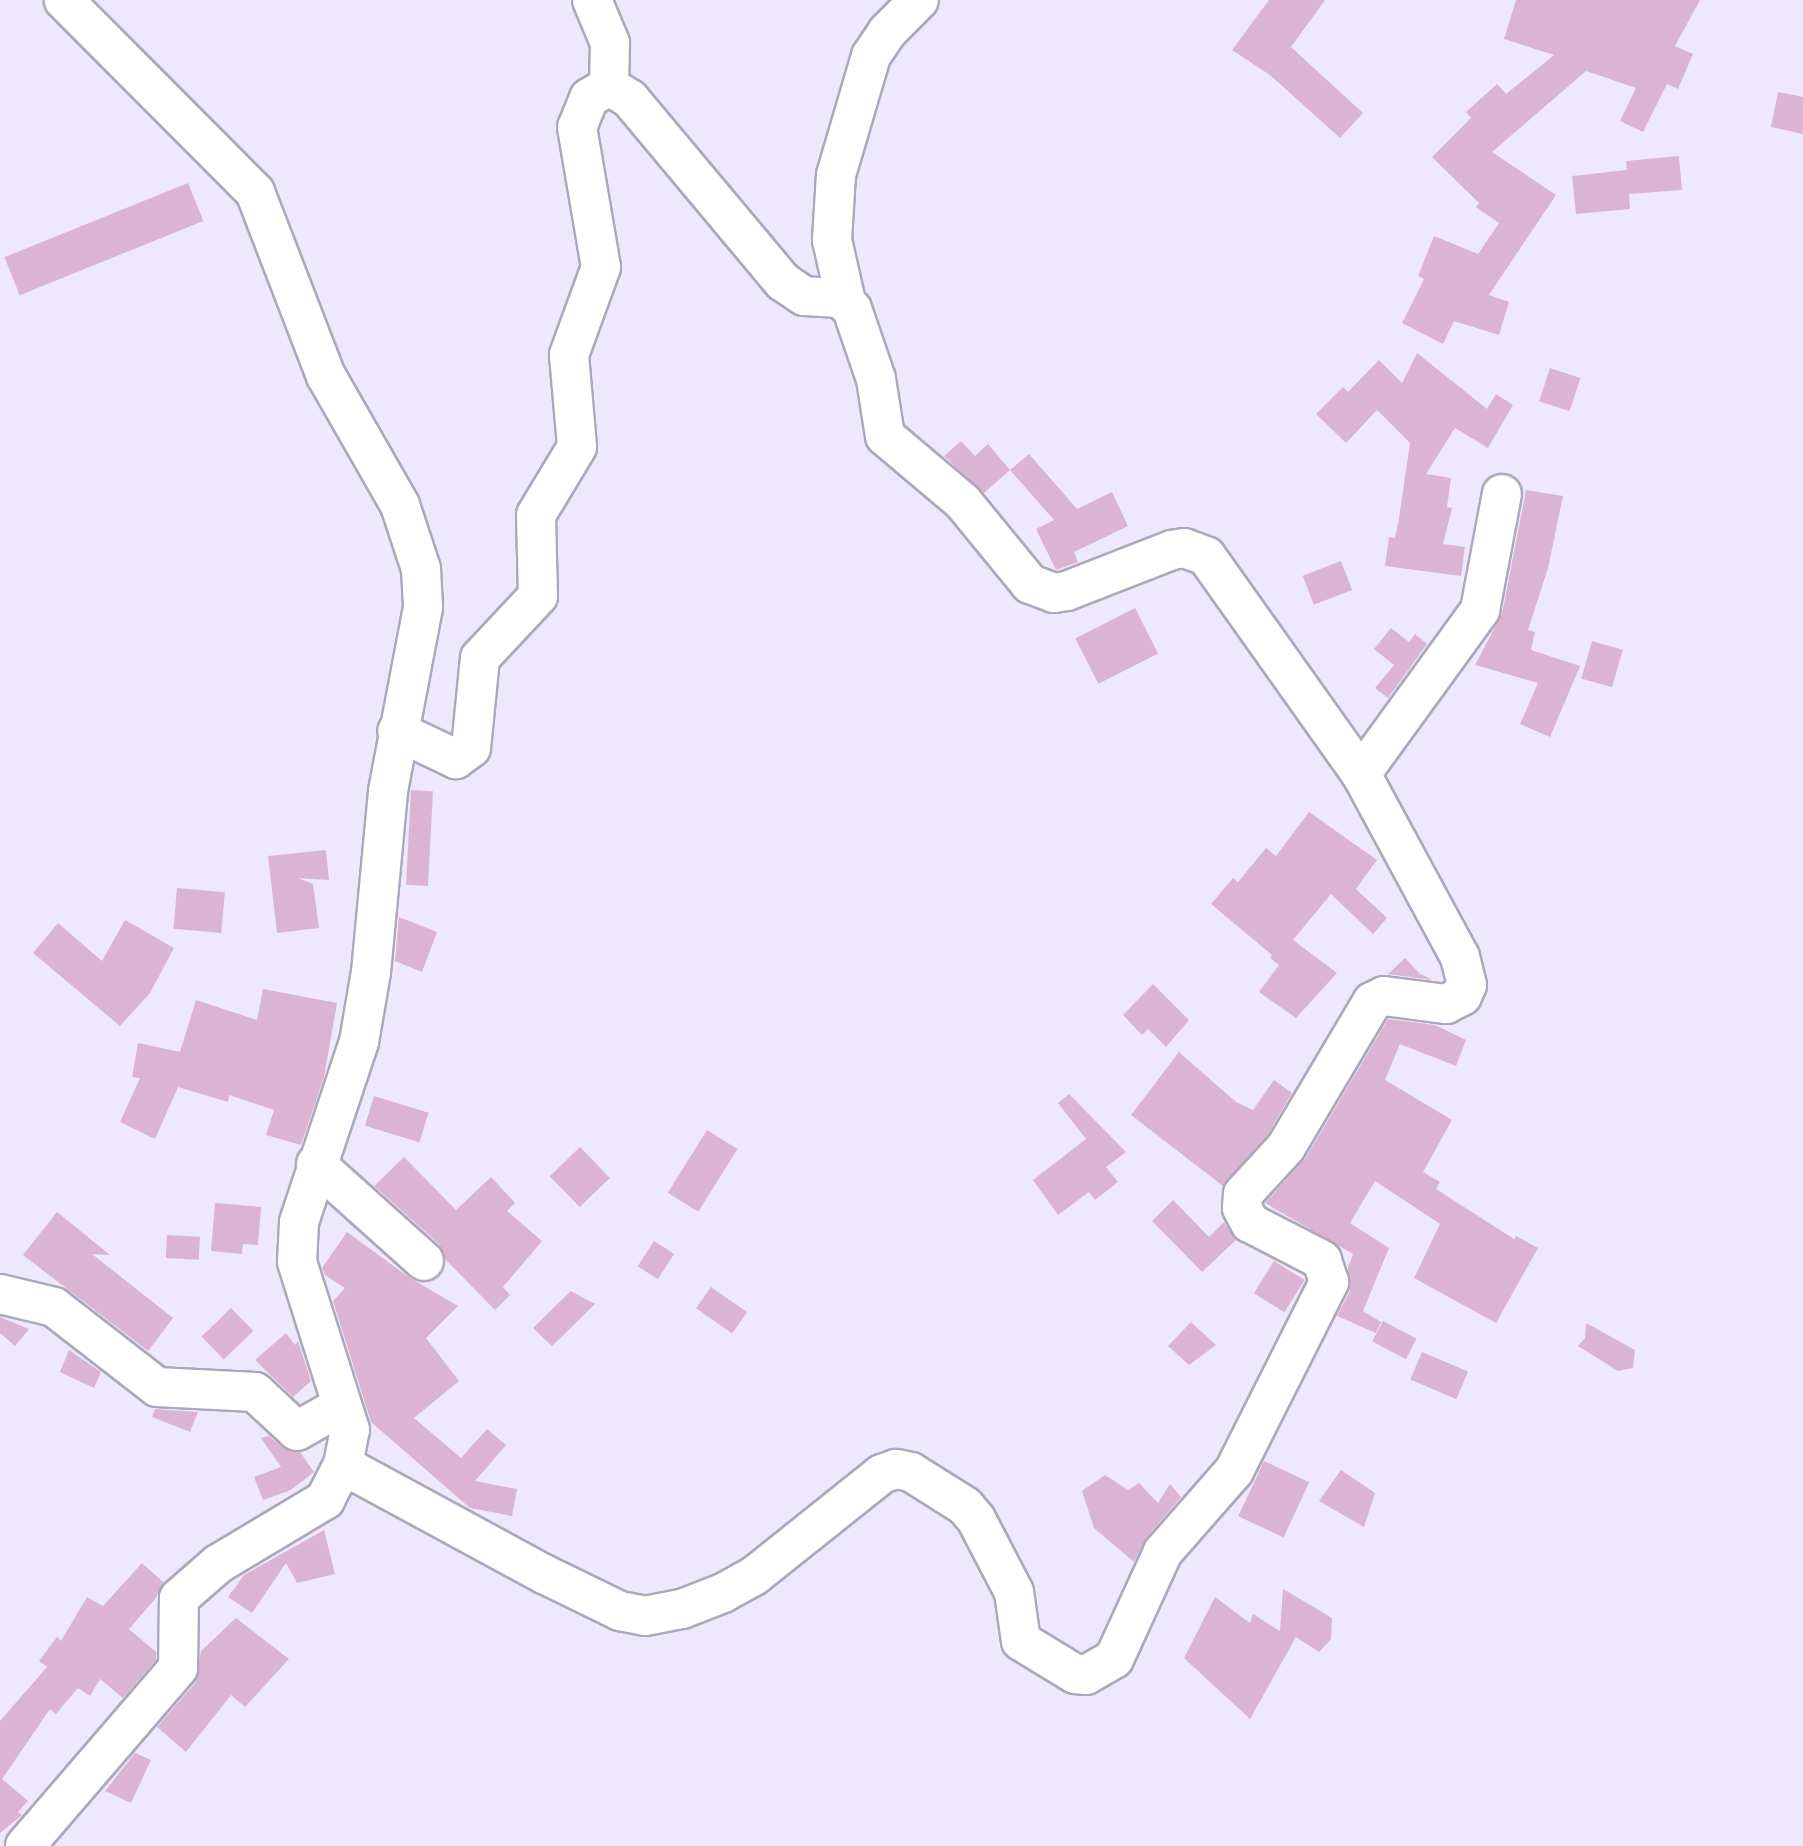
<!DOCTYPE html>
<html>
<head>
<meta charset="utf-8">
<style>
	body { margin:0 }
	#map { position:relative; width:1803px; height:1846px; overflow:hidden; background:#ede8fc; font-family:"Golos Text",sans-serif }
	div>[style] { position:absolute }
	.building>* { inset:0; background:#dcb4d3; transform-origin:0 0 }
	.roads { filter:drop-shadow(2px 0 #aca8bb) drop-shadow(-2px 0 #aca8bb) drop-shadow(0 2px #aca8bb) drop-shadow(0 -2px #aca8bb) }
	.minor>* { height:38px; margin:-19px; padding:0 19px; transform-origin:19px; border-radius:19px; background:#fff }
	span { translate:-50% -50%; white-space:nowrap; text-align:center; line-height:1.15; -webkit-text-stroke:10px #f9f8fc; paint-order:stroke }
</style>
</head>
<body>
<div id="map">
	<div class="building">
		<div style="clip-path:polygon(1269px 0,1325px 0,1291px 47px,1363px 113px,1340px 138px,1270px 75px,1232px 50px)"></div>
		<div style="clip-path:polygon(1516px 0,1700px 0,1675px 46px,1693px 54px,1678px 89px,1667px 84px,1643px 132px,1620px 121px,1636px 88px,1586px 71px,1492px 152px,1556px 195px,1489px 295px,1509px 302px,1499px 335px,1454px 321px,1443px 344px,1402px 323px,1424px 279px,1418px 276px,1434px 236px,1478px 254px,1499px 223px,1476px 207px,1479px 203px,1432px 157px,1471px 118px,1466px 112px,1497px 84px,1506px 94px,1554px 55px,1504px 39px)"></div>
		<div style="clip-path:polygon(1778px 92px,1803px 97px,1803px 134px,1771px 127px)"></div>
		<div style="clip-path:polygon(1679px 156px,1682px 190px,1629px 194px,1630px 209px,1576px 214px,1572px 176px,1627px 170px,1626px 161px)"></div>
		<div style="left:188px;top:183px;width:41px;height:198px;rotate:68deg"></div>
		<div style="clip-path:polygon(1417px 353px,1487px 409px,1496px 394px,1513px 405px,1488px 448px,1455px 428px,1426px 474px,1451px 478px,1447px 507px,1452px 508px,1443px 544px,1465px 547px,1461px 576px,1385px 566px,1389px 537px,1395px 538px,1399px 518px,1410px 443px,1377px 410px,1346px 443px,1316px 414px,1343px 387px,1348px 392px,1379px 360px,1402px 383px)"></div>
		<div style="left:1550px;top:368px;width:32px;height:35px;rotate:18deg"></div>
		<div style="clip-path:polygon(961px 441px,975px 456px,988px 444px,1010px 470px,984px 493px,944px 456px)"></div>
		<div style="clip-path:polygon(1029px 454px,1077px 509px,1112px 492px,1128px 526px,1074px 552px,1078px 562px,1056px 570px,1036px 529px,1054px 520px,1010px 470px)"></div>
		<div style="clip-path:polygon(1526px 490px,1563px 496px,1548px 568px,1528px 630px,1535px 632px,1531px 650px,1580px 666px,1550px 737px,1520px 724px,1538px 683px,1475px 665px,1502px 614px)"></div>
		<div style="left:1341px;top:561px;width:31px;height:41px;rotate:69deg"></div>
		<div style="left:1135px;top:608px;width:51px;height:67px;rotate:63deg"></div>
		<div style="clip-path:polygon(1391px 628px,1409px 642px,1415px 634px,1427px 644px,1388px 698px,1375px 688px,1394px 665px,1374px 649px)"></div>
		<div style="left:1592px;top:641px;width:32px;height:39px;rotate:16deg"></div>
		<div style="left:411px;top:790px;width:22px;height:95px;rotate:3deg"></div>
		<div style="clip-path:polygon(1309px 812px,1377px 860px,1356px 889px,1387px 918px,1373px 934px,1331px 894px,1293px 940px,1337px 973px,1296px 1018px,1259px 992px,1279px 965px,1270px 958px,1272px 955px,1211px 904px,1233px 878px,1238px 882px,1266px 848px,1276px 856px)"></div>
		<div style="clip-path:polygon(326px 850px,329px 880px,298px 878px,313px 884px,319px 928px,277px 933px,268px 856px)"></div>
		<div style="left:177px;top:888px;width:48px;height:41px;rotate:5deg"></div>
		<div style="clip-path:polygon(399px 917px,437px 932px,422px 972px,395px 961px)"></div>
		<div style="clip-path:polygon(125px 920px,174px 948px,150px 993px,120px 1026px,33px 953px,58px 923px,102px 961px)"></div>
		<div style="clip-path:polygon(1405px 958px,1420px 974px,1433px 980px,1388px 974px)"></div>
		<div style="clip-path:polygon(1153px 984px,1189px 1020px,1166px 1047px,1148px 1029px,1142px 1035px,1123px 1015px)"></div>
		<div style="clip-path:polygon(263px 989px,337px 1003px,324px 1077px,301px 1145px,266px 1135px,274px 1110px,229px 1095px,228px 1102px,178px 1087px,155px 1139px,120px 1122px,140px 1078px,132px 1077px,138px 1043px,180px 1052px,196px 1000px,257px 1020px)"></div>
		<div style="clip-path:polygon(1388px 1019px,1435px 1025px,1466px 1040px,1456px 1066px,1400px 1044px,1385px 1080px,1452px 1120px,1423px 1172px,1440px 1182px,1436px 1189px,1514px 1239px,1516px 1236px,1538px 1248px,1496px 1323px,1414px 1278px,1440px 1224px,1375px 1181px,1350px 1223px,1389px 1248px,1363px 1311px,1381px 1322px,1376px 1333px,1337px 1316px,1350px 1291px,1348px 1267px,1353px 1254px,1265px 1203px,1305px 1159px)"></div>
		<div style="clip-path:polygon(1179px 1052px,1236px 1102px,1253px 1110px,1274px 1080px,1292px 1093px,1268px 1134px,1223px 1186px,1131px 1115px)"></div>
		<div style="clip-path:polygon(1069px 1094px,1126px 1152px,1106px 1167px,1118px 1182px,1095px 1200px,1089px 1192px,1058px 1215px,1033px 1180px,1086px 1139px,1058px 1103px)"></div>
		<div style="left:374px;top:1096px;width:57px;height:31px;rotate:17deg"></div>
		<div style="left:707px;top:1130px;width:36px;height:74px;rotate:32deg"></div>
		<div style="left:580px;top:1147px;width:43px;height:42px;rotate:46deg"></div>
		<div style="clip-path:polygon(404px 1157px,456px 1210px,491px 1177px,515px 1203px,507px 1211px,542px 1241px,503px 1287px,510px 1295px,495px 1310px,446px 1260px,439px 1244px,374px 1186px)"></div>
		<div style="clip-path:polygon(1173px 1200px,1209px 1237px,1224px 1222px,1236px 1240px,1202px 1272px,1152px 1221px)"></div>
		<div style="clip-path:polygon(215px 1203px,261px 1207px,258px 1245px,243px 1244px,242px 1254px,211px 1251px)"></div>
		<div style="clip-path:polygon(57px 1212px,110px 1255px,92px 1254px,173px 1318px,148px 1351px,23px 1255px)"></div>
		<div style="clip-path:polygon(347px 1232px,410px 1278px,458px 1306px,426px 1338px,459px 1381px,414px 1418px,461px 1458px,487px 1429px,506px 1445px,475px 1481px,517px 1489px,512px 1516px,470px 1508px,371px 1422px,333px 1301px,345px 1288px,325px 1275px,322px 1268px)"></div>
		<div style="left:167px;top:1235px;width:33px;height:23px;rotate:3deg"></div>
		<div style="left:654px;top:1241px;width:24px;height:30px;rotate:33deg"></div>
		<div style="left:1274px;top:1261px;width:36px;height:38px;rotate:32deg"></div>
		<div style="left:711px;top:1287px;width:44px;height:26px;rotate:35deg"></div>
		<div style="clip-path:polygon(571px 1291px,595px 1304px,552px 1346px,533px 1328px)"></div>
		<div style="left:231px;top:1308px;width:32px;height:41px;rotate:46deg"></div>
		<div style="clip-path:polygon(0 1317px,29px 1329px,15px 1346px,0 1333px)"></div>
		<div style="left:1383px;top:1321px;width:38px;height:23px;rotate:28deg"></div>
		<div style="clip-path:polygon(1191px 1322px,1216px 1345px,1189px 1365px,1168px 1346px)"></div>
		<div style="clip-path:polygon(1586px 1323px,1635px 1350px,1633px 1368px,1618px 1371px,1578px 1346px,1585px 1338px)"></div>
		<div style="clip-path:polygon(286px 1333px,295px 1345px,298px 1341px,311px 1381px,293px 1397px,255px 1360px)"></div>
		<div style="clip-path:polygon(69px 1350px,101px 1372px,94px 1388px,60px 1372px)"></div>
		<div style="left:1422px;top:1352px;width:50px;height:30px;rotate:23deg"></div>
		<div style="clip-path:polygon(155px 1409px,156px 1409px,198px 1412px,190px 1432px,152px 1417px)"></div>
		<div style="clip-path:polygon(269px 1436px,283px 1448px,300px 1452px,314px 1472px,291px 1490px,263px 1500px,254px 1477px,281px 1467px,261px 1438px)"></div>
		<div style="left:1264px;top:1461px;width:50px;height:61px;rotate:25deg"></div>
		<div style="clip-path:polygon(1341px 1470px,1375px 1493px,1364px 1527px,1319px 1501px)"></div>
		<div style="clip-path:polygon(1105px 1475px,1128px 1490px,1139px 1483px,1158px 1503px,1170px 1484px,1181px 1497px,1146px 1538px,1134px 1562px,1094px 1528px,1082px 1491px)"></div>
		<div style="clip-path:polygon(324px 1530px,335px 1574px,297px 1583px,286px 1563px,252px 1613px,228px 1597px,244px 1575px)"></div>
		<div style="clip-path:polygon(142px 1563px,163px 1582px,156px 1598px,129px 1629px,156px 1652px,156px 1660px,123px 1698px,100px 1679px,90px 1696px,78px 1688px,56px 1714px,50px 1709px,2px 1779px,28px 1801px,18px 1812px,22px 1815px,0 1833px,0 1721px,47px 1667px,39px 1661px,57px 1637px,61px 1641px,87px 1597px,103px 1606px)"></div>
		<div style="clip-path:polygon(1283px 1589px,1332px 1618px,1331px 1639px,1319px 1652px,1296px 1637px,1250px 1719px,1184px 1658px,1215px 1597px,1250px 1623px,1253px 1614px,1280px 1631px)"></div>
		<div style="clip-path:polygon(236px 1618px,289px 1659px,245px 1707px,231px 1695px,186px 1752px,157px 1727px,196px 1682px,201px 1651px)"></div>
		<div style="clip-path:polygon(135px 1753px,151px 1760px,131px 1803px,105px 1791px)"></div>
	</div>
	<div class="roads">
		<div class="minor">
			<div style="left:592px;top:0;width:47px;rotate:67.3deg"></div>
			<div style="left:610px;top:43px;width:43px;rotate:91.3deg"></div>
			<div style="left:846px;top:302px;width:64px;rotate:-102.7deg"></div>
			<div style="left:832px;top:240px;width:65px;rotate:-86.5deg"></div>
			<div style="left:836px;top:175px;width:124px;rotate:-73.6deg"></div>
			<div style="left:871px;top:56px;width:29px;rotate:-56deg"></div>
			<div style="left:887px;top:32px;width:45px;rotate:-45deg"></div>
			<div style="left:1361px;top:774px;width:203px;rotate:-54deg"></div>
			<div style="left:1480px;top:610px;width:118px;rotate:-79.3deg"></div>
			<div style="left:316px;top:1164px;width:145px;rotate:41.9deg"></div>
			<div style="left:0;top:1294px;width:56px;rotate:13.5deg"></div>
			<div style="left:54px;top:1307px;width:130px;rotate:37.8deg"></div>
			<div style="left:157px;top:1387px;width:98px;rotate:2.9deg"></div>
			<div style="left:255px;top:1392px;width:57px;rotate:42.9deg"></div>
			<div style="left:297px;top:1431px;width:51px;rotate:-29.6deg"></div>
			<div style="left:343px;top:1465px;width:229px;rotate:28.5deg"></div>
			<div style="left:544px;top:1574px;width:85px;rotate:26deg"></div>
			<div style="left:620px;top:1611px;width:25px;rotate:11deg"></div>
			<div style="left:645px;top:1616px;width:38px;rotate:-11deg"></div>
			<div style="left:682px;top:1609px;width:44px;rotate:-21.3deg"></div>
			<div style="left:723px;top:1593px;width:35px;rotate:-29deg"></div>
			<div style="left:754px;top:1576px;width:164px;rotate:-38.6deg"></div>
			<div style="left:882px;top:1474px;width:15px;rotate:-20deg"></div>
			<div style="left:896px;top:1469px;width:15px;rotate:11deg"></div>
			<div style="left:911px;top:1472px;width:64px;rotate:32.2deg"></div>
			<div style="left:965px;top:1506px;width:17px;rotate:50deg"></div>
			<div style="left:976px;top:1519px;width:82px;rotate:62.5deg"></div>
			<div style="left:1014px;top:1592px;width:49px;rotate:81.9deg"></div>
			<div style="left:1021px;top:1641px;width:63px;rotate:31.4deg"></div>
			<div style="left:1075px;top:1674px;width:11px;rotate:5deg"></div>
			<div style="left:1086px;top:1675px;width:32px;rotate:-30deg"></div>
			<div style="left:1114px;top:1659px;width:118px;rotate:-65.4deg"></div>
			<div style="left:1163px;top:1552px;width:108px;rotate:-48.8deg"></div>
			<div style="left:1234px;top:1471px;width:212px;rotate:-63.3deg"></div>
			<div style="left:1329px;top:1282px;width:23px;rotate:-108deg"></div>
			<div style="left:1322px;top:1260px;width:81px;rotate:-152.8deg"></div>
			<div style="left:1250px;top:1223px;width:17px;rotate:-118deg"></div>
			<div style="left:1242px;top:1208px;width:14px;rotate:-86deg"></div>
			<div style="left:1243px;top:1194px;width:64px;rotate:-47.5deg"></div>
			<div style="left:1286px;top:1147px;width:169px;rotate:-59.3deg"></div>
			<div style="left:1372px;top:1002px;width:13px;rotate:-27deg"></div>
			<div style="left:1384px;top:996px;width:63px;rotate:7.4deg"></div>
			<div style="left:1446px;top:1004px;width:18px;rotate:-27deg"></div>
			<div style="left:1462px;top:996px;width:12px;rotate:-66deg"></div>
			<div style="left:1467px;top:985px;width:29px;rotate:-104deg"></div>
			<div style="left:1460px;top:957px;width:208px;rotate:-118.4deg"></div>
			<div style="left:1361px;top:774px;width:267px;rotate:-125.4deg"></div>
			<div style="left:1206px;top:556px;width:23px;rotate:-160deg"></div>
			<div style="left:1184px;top:548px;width:12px;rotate:171deg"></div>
			<div style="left:1172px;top:550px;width:113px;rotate:158.7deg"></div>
			<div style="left:1067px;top:591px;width:13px;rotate:171deg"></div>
			<div style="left:1054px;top:593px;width:26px;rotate:-159deg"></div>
			<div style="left:1030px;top:584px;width:106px;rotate:-129.3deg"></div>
			<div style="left:963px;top:502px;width:102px;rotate:-139.8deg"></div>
			<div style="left:885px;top:436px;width:58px;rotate:-99deg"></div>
			<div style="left:876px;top:379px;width:74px;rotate:-108.9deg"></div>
			<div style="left:852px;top:309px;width:16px;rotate:-137deg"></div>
			<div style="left:840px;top:298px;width:36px;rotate:-177deg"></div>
			<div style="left:804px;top:296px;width:25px;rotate:-146deg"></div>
			<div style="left:783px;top:282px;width:239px;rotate:-129.9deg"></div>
			<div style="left:630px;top:99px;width:25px;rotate:-148deg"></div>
			<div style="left:609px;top:86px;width:23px;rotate:149deg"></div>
			<div style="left:589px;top:98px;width:31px;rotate:112deg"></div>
			<div style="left:577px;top:127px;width:142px;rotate:80.3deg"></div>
			<div style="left:601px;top:267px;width:94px;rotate:110deg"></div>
			<div style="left:569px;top:355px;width:92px;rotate:85deg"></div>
			<div style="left:577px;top:447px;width:79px;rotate:121.1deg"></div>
			<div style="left:536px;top:515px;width:81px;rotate:88.6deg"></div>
			<div style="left:538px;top:596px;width:85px;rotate:133.1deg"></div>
			<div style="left:480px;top:658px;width:90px;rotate:95.7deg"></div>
			<div style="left:471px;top:748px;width:19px;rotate:144deg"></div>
			<div style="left:456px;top:759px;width:65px;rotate:-154.6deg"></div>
			<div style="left:25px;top:1846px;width:235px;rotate:-49.3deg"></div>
			<div style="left:178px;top:1668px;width:70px;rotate:-89.2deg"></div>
			<div style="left:179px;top:1598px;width:52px;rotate:-41.1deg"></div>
			<div style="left:218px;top:1564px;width:125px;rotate:-30.9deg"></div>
			<div style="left:325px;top:1500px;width:39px;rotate:-63deg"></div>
			<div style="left:343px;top:1465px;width:36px;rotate:-79deg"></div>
			<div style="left:350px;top:1430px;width:176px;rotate:-107.5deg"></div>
			<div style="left:297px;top:1262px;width:40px;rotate:-87.1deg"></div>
			<div style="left:299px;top:1222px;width:190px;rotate:-71.6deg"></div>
			<div style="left:359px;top:1042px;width:71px;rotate:-80.3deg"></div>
			<div style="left:371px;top:972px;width:182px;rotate:-84.6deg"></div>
			<div style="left:388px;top:791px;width:187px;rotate:-79.2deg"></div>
			<div style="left:423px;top:607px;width:38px;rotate:-93deg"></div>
			<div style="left:421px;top:569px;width:67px;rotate:-108.2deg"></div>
			<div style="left:400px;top:505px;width:149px;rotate:-119.8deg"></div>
			<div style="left:326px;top:376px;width:197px;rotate:-111.1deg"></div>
			<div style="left:255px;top:192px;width:271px;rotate:-134.9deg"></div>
		</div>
	</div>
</div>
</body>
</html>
